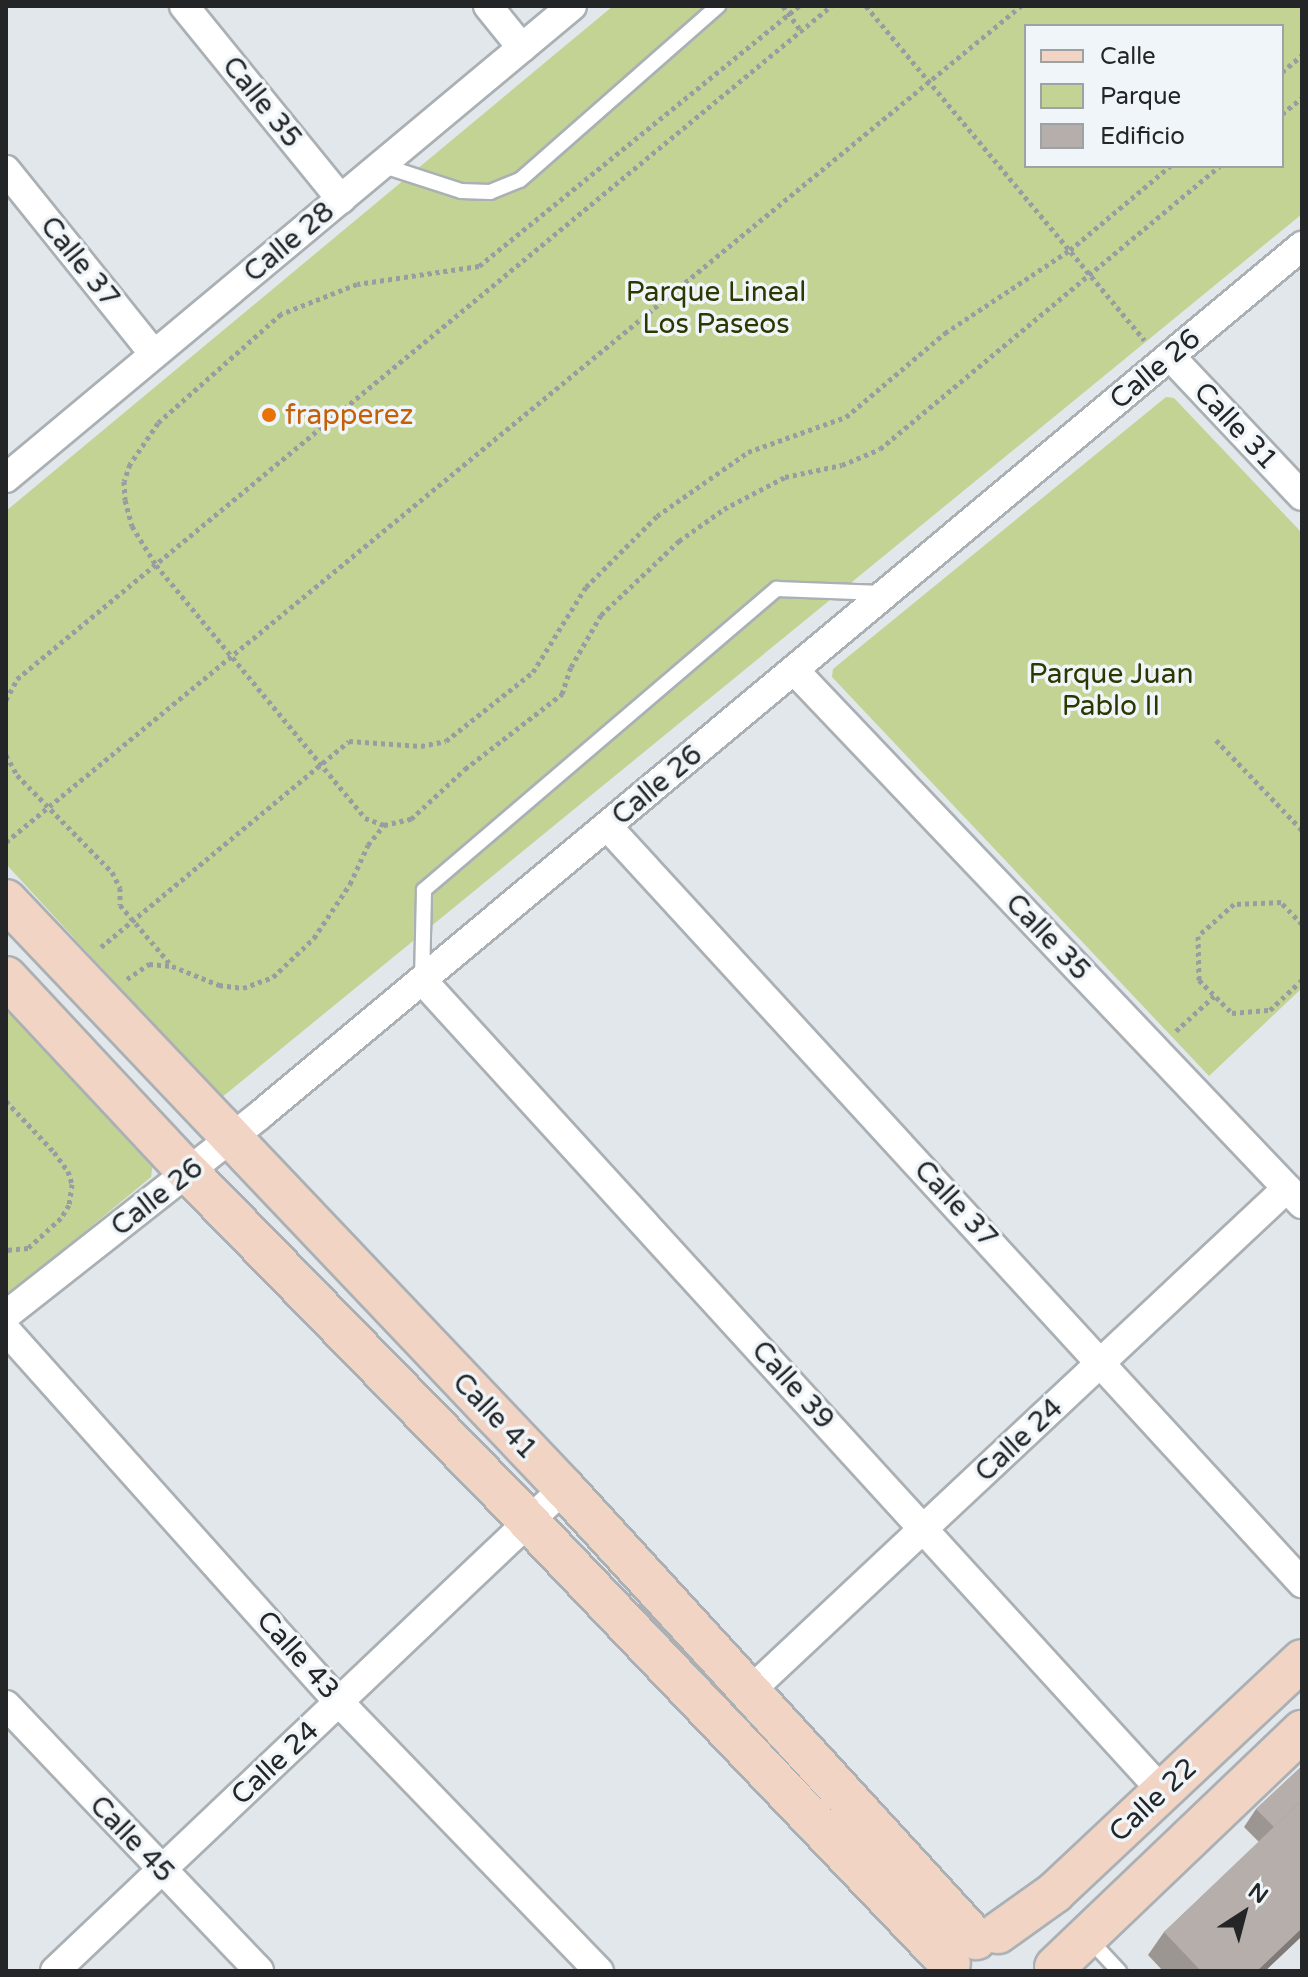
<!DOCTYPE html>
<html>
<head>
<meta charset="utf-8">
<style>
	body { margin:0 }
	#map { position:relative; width:1308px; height:1977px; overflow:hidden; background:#e2e7ec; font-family:"Varela Round",sans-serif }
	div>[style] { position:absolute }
	.green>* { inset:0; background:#c2d394 }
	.path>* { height:5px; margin-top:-2.5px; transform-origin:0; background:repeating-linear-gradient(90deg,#999da1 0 4px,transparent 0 8px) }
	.roads { filter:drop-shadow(2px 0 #aab0b4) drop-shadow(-2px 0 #aab0b4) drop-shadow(0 2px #aab0b4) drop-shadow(0 -2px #aab0b4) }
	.lane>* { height:14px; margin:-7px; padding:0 7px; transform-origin:7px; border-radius:7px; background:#fff }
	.street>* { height:28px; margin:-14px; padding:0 14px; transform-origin:14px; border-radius:14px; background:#fff }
	.secondary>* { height:40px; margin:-20px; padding:0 20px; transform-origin:20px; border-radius:20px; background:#f1d4c4 }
	.wall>* { inset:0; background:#9c9693 }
	.shaded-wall>* { inset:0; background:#7f7a78 }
	.building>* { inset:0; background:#b5aeab }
	.dots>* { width:22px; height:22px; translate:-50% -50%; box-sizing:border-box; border:4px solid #eff5f9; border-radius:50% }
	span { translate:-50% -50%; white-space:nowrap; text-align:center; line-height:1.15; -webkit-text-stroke:7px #eff5f9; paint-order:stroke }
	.street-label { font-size:28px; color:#232527 }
	.park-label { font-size:28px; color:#2d3700 }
	.food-label { font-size:28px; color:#c56008 }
	.left { translate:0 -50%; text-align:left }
	.frame { position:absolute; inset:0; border:8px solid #232527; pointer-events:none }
	.legend { position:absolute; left:1024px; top:24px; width:260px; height:144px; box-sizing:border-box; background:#eff5f9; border:2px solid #9da2a5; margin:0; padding:10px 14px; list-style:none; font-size:24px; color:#232527 }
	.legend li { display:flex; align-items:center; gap:16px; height:40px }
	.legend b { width:40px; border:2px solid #9da2a5 }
	.north { position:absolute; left:1204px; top:1873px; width:80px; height:80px; -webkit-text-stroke:6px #eff5f9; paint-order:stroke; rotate:36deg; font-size:22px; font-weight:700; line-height:32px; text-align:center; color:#232527 }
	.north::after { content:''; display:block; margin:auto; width:28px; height:36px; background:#232527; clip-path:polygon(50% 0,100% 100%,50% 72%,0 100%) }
</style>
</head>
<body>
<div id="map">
	<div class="green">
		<div style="clip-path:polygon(evenodd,613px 6px,1302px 6px,1302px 214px,221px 1098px,6px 864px,6px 511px,613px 6px,1026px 26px,1282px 26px,1282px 166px,1026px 166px,1026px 26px)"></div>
		<div style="clip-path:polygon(1166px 397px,1174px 398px,1302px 533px,1302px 988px,1209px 1076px,832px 677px,833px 669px)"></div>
		<div style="clip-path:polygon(6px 1002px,154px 1156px,151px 1177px,6px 1297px)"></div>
	</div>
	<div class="path">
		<div style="left:783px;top:6px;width:31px;rotate:54deg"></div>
		<div style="left:799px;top:6px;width:412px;rotate:140.9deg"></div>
		<div style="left:479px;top:266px;width:123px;rotate:171.6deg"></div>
		<div style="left:357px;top:284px;width:82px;rotate:158.5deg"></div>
		<div style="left:281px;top:314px;width:164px;rotate:138.5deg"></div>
		<div style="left:158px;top:423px;width:50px;rotate:124.3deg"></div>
		<div style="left:130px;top:464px;width:18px;rotate:109deg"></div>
		<div style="left:124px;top:481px;width:19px;rotate:87deg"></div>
		<div style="left:125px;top:500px;width:27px;rotate:75deg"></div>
		<div style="left:132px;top:526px;width:46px;rotate:58.4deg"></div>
		<div style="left:156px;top:565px;width:328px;rotate:50.4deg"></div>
		<div style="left:365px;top:818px;width:20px;rotate:20deg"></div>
		<div style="left:384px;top:825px;width:28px;rotate:-13deg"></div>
		<div style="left:411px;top:819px;width:74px;rotate:-42.8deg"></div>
		<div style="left:465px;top:769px;width:123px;rotate:-37.7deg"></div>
		<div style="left:562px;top:694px;width:28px;rotate:-72deg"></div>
		<div style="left:571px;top:667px;width:60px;rotate:-60deg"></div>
		<div style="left:601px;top:615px;width:108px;rotate:-43.5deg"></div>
		<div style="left:679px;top:541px;width:55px;rotate:-35.4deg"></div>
		<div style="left:724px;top:509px;width:69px;rotate:-27.7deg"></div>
		<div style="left:785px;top:477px;width:58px;rotate:-11.9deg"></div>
		<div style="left:842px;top:465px;width:41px;rotate:-22.8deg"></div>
		<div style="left:880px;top:449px;width:442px;rotate:-39.8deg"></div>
		<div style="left:866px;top:6px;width:435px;rotate:50.2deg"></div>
		<div style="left:1282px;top:72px;width:26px;rotate:-40deg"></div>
		<div style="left:1282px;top:114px;width:26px;rotate:-39deg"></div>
		<div style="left:6px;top:700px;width:24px;rotate:-62deg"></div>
		<div style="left:17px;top:679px;width:1056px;rotate:-39.58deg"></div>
		<div style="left:1216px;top:740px;width:124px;rotate:46.3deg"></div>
		<div style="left:6px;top:755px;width:23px;rotate:61deg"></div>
		<div style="left:17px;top:775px;width:136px;rotate:45.6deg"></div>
		<div style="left:112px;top:872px;width:18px;rotate:63deg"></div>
		<div style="left:120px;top:888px;width:17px;rotate:90deg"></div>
		<div style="left:120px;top:905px;width:80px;rotate:49.6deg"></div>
		<div style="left:6px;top:842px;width:1315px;rotate:-39.48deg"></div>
		<div style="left:1302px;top:924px;width:30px;rotate:-134deg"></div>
		<div style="left:1281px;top:902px;width:47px;rotate:177.6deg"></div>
		<div style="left:1234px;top:904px;width:48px;rotate:138.4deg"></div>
		<div style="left:1198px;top:936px;width:44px;rotate:88.7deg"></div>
		<div style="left:1199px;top:980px;width:47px;rotate:45deg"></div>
		<div style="left:1232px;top:1013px;width:38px;rotate:-5deg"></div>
		<div style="left:1270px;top:1010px;width:44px;rotate:-43.2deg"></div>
		<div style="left:101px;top:947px;width:322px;rotate:-39.7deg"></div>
		<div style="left:349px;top:741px;width:72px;rotate:4deg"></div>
		<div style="left:421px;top:746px;width:25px;rotate:-11deg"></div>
		<div style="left:446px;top:741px;width:111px;rotate:-38.4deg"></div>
		<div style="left:533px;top:672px;width:100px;rotate:-58.1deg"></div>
		<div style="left:586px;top:587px;width:100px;rotate:-45deg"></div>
		<div style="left:657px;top:516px;width:111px;rotate:-35.1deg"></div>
		<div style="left:748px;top:452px;width:104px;rotate:-19.7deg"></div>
		<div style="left:846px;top:417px;width:130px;rotate:-40.3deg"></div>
		<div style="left:945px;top:333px;width:150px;rotate:-33.6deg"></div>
		<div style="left:1070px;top:250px;width:131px;rotate:-40deg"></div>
		<div style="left:127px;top:979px;width:27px;rotate:-34deg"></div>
		<div style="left:149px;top:964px;width:23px;rotate:5deg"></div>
		<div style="left:172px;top:966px;width:51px;rotate:22deg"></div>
		<div style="left:219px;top:985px;width:24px;rotate:7deg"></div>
		<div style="left:243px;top:988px;width:32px;rotate:-20deg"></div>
		<div style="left:273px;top:977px;width:57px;rotate:-43.6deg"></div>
		<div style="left:314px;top:938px;width:65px;rotate:-56.3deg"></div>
		<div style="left:350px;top:884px;width:43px;rotate:-65.2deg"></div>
		<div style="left:368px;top:845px;width:26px;rotate:-51deg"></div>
		<div style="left:1176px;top:1031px;width:52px;rotate:-42.6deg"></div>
		<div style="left:6px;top:1101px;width:70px;rotate:46.7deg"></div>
		<div style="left:54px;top:1152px;width:24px;rotate:54deg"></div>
		<div style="left:68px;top:1171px;width:14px;rotate:73deg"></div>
		<div style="left:72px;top:1184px;width:21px;rotate:98deg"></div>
		<div style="left:69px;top:1205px;width:15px;rotate:122deg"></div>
		<div style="left:61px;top:1218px;width:45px;rotate:137.7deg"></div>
		<div style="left:28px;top:1248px;width:22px;rotate:175deg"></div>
	</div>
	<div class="roads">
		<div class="lane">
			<div style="left:381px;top:165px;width:84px;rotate:18deg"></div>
			<div style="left:461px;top:191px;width:29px;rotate:2deg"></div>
			<div style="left:490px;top:192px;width:32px;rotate:-22deg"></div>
			<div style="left:520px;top:180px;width:264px;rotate:-41.3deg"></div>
			<div style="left:422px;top:980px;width:90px;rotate:-88.7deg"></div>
			<div style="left:424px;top:890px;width:464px;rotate:-40.5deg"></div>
			<div style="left:777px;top:589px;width:105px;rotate:2.2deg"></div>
			<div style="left:1089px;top:1939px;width:44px;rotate:46.8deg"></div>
		</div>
		<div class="street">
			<div style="left:184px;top:6px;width:249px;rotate:50.9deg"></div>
			<div style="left:488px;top:6px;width:54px;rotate:51deg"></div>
			<div style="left:6px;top:170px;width:236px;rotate:51.2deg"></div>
			<div style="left:1170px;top:356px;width:192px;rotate:46.7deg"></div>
			<div style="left:6px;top:478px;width:737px;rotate:-39.83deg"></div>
			<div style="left:794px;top:670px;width:737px;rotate:46.43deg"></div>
			<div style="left:607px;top:826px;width:1028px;rotate:47.45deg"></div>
			<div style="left:422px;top:980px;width:1098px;rotate:47.62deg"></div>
			<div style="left:6px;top:1315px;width:323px;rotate:-38.2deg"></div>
			<div style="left:260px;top:1115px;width:1357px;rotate:-39.83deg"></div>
			<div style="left:6px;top:1330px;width:499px;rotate:48.2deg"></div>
			<div style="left:339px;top:1702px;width:374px;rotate:46deg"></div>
			<div style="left:749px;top:1692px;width:737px;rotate:-43.13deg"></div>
			<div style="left:6px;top:1705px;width:367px;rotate:46.4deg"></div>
			<div style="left:55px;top:1971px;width:702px;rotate:-43.5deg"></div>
		</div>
		<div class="secondary">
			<div style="left:6px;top:900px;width:811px;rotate:46.5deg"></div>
			<div style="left:564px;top:1488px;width:611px;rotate:47.59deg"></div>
			<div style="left:6px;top:977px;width:268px;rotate:47deg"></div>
			<div style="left:189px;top:1173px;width:487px;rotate:45.7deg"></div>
			<div style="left:529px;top:1522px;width:610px;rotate:46.39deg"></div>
			<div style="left:998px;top:1933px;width:69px;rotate:-35.5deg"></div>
			<div style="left:1054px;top:1893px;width:340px;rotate:-43.2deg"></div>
			<div style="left:1055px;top:1967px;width:342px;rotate:-43.7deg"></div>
		</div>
	</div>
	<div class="wall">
		<div style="clip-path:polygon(1302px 1766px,1302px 1936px,1265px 1971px,1163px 1971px,1148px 1955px,1164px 1932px,1259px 1842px,1244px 1827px,1256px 1809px)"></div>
	</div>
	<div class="shaded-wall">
		<div style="clip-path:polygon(1302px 1928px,1302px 1936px,1265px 1971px,1257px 1971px)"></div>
	</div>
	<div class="building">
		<div style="clip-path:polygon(1302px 1766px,1302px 1800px,1274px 1827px,1256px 1809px)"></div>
		<div style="clip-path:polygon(1302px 1800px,1302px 1928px,1257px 1971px,1201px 1971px,1164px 1932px)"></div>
	</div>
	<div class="dots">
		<div style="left:269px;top:415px;background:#e8710a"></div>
	</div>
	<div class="street-label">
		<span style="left:262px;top:102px;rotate:51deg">Calle 35</span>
		<span style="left:289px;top:242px;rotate:-40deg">Calle 28</span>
		<span style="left:80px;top:262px;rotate:51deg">Calle 37</span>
		<span style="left:1155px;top:369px;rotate:-40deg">Calle 26</span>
		<span style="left:1236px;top:426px;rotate:47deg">Calle 31</span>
		<span style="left:657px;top:785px;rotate:-40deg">Calle 26</span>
		<span style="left:1048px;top:937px;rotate:46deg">Calle 35</span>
		<span style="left:157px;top:1197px;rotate:-38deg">Calle 26</span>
		<span style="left:956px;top:1204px;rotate:47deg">Calle 37</span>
		<span style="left:793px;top:1385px;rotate:48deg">Calle 39</span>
		<span style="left:495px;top:1416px;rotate:46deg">Calle 41</span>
		<span style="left:1019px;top:1440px;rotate:-43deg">Calle 24</span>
		<span style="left:298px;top:1655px;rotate:48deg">Calle 43</span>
		<span style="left:275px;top:1763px;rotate:-43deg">Calle 24</span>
		<span style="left:1153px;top:1800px;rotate:-43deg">Calle 22</span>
		<span style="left:132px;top:1839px;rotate:46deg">Calle 45</span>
	</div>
	<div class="park-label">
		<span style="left:716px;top:308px">Parque Lineal<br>Los Paseos</span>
		<span style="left:1111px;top:690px">Parque Juan<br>Pablo II</span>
	</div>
	<div class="food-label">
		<span class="left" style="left:285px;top:415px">frapperez</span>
	</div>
	<div class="frame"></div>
	<ul class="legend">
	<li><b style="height:10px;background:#f1d4c4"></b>Calle</li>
	<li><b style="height:22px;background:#c2d394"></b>Parque</li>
	<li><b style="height:22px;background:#b5aeab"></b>Edificio</li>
	</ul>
	<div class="north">N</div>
</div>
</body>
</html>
